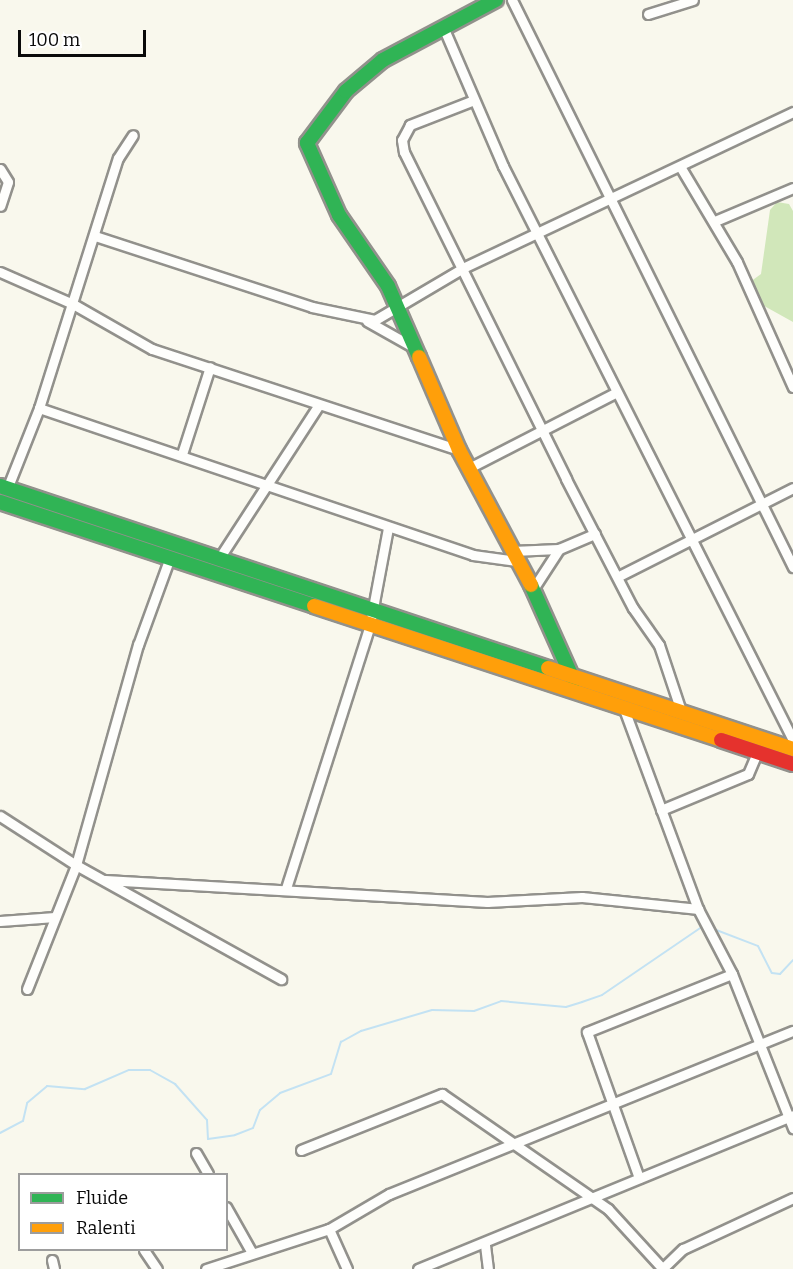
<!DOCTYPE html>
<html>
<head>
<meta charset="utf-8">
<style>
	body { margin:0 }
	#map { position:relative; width:793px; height:1269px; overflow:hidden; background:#f9f8ed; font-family:Bitter,serif }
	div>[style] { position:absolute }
	.forest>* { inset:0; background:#d1e7ba }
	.stream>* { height:2px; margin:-1px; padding:0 1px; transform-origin:1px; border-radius:1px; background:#c3e2f3 }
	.roads { filter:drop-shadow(2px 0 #92918c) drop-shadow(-2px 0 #92918c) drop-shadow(0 2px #92918c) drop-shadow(0 -2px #92918c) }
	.street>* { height:9px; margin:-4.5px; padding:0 4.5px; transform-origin:4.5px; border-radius:4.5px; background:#fefefc }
	.fast>* { height:14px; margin:-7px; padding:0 7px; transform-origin:7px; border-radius:7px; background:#30b455 }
	.slow>* { height:14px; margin:-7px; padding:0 7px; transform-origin:7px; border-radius:7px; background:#ff9f0a }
	.jam>* { height:14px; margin:-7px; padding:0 7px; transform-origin:7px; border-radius:7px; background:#e5322d }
	span { translate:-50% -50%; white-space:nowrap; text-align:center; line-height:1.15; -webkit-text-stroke:6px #fff; paint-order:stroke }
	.legend { position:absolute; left:18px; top:1173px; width:210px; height:78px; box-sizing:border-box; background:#fff; border:2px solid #9d9d9d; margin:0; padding:8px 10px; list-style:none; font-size:18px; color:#0a0a0a }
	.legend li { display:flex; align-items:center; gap:12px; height:30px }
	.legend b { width:30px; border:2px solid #9d9d9d }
	.scale { position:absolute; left:18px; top:30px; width:128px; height:27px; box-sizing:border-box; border:3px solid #0a0a0a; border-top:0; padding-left:8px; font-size:18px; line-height:21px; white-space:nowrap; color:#0a0a0a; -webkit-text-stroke:4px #fff; paint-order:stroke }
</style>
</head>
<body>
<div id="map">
	<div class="forest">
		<div style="clip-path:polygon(777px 202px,789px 204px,793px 211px,793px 322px,757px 302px,750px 282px,761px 274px,770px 210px)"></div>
	</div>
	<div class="stream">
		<div style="left:711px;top:928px;width:50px;rotate:21deg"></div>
		<div style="left:758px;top:946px;width:30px;rotate:63deg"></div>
		<div style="left:772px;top:973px;width:8px;rotate:7deg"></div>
		<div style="left:780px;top:974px;width:19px;rotate:-47deg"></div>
		<div style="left:0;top:1133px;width:26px;rotate:-28deg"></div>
		<div style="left:23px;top:1121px;width:18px;rotate:-77deg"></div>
		<div style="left:27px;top:1103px;width:26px;rotate:-40deg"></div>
		<div style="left:47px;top:1086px;width:38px;rotate:5deg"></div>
		<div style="left:85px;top:1089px;width:48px;rotate:-23.4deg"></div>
		<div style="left:129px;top:1070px;width:21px"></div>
		<div style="left:150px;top:1070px;width:29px;rotate:29deg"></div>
		<div style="left:175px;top:1084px;width:48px;rotate:48.4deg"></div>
		<div style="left:207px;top:1120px;width:19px;rotate:87deg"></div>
		<div style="left:208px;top:1139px;width:27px;rotate:-8deg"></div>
		<div style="left:235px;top:1135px;width:19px;rotate:-21deg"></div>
		<div style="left:253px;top:1128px;width:19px;rotate:-69deg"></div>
		<div style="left:260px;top:1110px;width:26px;rotate:-40deg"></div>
		<div style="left:280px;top:1093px;width:54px;rotate:-20.4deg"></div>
		<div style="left:331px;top:1074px;width:34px;rotate:-73deg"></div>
		<div style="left:341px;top:1042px;width:23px;rotate:-29deg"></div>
		<div style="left:361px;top:1031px;width:74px;rotate:-16.5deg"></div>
		<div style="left:432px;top:1010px;width:42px;rotate:1.4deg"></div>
		<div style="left:474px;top:1011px;width:29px;rotate:-20deg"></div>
		<div style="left:501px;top:1001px;width:65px;rotate:5.3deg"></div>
		<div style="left:566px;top:1007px;width:17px;rotate:-17deg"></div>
		<div style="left:582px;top:1002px;width:21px;rotate:-19deg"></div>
		<div style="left:602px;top:995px;width:122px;rotate:-34.3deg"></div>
	</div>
	<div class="roads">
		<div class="street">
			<div style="left:512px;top:0;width:633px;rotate:63.64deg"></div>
			<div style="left:648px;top:14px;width:47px;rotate:-17.3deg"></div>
			<div style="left:444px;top:29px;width:149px;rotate:66.7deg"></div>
			<div style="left:503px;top:166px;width:643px;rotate:63.2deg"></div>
			<div style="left:474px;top:100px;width:69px;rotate:158.7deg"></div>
			<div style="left:410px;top:125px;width:17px;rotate:118deg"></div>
			<div style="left:402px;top:140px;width:12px;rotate:81deg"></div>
			<div style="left:404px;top:152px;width:365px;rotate:63.6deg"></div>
			<div style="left:566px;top:479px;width:145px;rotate:62.6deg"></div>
			<div style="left:633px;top:608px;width:45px;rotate:54.9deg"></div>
			<div style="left:659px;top:645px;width:70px;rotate:71.6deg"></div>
			<div style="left:681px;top:168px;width:109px;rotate:59.2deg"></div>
			<div style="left:737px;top:262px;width:137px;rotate:65.9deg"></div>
			<div style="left:0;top:169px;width:15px;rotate:58deg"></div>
			<div style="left:8px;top:182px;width:25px;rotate:108deg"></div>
			<div style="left:715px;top:221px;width:85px;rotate:-22.9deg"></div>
			<div style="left:95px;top:236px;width:228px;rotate:18.1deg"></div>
			<div style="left:312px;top:307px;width:64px;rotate:11.7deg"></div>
			<div style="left:375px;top:320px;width:104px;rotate:-30.5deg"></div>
			<div style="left:465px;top:267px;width:363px;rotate:-25.3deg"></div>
			<div style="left:0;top:272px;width:80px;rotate:23.7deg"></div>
			<div style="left:73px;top:304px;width:91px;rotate:29.7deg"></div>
			<div style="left:152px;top:349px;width:323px;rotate:18.2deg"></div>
			<div style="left:367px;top:321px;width:55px;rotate:29.4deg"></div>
			<div style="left:39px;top:408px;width:458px;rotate:18.7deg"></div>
			<div style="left:473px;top:555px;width:44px;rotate:7.8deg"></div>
			<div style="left:182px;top:454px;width:91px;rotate:-72.2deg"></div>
			<div style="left:469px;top:468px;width:164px;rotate:-27.2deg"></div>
			<div style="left:7px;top:489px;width:87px;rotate:-68.4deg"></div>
			<div style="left:39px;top:408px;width:262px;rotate:-72.5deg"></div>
			<div style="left:118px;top:158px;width:27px;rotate:-57deg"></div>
			<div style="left:512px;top:551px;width:47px;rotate:-2.4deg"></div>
			<div style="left:559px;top:549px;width:39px;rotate:-23deg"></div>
			<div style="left:218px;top:560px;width:184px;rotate:-57deg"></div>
			<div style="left:619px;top:576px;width:195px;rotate:-26.8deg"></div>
			<div style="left:533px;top:589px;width:48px;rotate:-57deg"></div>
			<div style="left:624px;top:709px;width:213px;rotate:69.7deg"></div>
			<div style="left:698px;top:909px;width:73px;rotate:62.4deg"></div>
			<div style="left:732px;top:974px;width:166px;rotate:68.4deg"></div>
			<div style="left:661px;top:810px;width:94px;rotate:-22.5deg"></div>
			<div style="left:748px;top:774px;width:23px;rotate:-67deg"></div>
			<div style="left:0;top:816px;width:90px;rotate:32.8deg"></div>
			<div style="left:76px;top:865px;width:235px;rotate:29.1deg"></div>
			<div style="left:105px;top:880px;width:383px;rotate:3.3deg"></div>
			<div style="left:487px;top:902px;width:95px;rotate:-3deg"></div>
			<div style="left:582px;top:897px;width:117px;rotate:5.9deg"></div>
			<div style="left:286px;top:888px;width:277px;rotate:-72.3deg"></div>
			<div style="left:370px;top:624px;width:98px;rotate:-79.4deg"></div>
			<div style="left:0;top:921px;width:55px;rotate:-4.2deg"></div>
			<div style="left:27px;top:989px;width:133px;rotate:-68.4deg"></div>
			<div style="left:76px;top:865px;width:229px;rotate:-74.3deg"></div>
			<div style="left:138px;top:645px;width:94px;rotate:-70deg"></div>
			<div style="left:301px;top:1150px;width:152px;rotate:-21.7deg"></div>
			<div style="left:442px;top:1094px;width:202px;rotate:34.7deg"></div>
			<div style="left:608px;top:1209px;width:81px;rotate:47.5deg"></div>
			<div style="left:196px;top:1153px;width:24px;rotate:60deg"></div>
			<div style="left:639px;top:1178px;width:155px;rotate:-109.6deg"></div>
			<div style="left:587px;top:1032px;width:156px;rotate:-21.8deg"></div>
			<div style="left:226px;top:1207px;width:53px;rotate:60.5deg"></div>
			<div style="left:329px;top:1229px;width:44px;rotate:65.8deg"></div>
			<div style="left:485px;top:1245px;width:24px;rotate:83deg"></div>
			<div style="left:144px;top:1250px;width:23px;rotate:56deg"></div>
			<div style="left:52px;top:1260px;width:9px;rotate:77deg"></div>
			<div style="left:206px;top:1269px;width:129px;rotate:-18deg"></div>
			<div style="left:329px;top:1229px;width:69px;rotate:-30.3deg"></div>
			<div style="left:389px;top:1194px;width:436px;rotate:-22deg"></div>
			<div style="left:418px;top:1269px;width:405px;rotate:-22.3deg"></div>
			<div style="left:662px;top:1269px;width:29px;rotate:-44deg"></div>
			<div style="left:683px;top:1249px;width:121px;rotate:-24.9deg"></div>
		</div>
		<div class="fast">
			<div style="left:419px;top:357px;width:77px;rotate:-113.6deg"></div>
			<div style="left:388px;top:286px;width:86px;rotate:-124.6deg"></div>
			<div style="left:339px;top:215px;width:79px;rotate:-114deg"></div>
			<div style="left:307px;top:143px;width:65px;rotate:-53.1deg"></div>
			<div style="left:346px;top:91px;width:48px;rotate:-40deg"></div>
			<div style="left:383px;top:60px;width:128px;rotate:-28deg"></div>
			<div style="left:0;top:486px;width:577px;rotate:18.37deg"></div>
			<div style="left:0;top:502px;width:331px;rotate:18.3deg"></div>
			<div style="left:531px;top:585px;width:105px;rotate:65.9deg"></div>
		</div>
		<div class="slow">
			<div style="left:419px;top:357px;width:101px;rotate:66.7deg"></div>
			<div style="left:459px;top:450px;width:153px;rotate:61.9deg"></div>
			<div style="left:314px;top:606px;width:428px;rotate:18.2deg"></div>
			<div style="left:548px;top:668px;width:258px;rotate:18.3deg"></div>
		</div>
		<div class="jam">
			<div style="left:721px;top:740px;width:76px;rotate:18.4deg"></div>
		</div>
	</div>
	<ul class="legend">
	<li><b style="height:8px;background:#30b455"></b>Fluide</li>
	<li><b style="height:8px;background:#ff9f0a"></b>Ralenti</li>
	</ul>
	<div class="scale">100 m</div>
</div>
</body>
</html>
